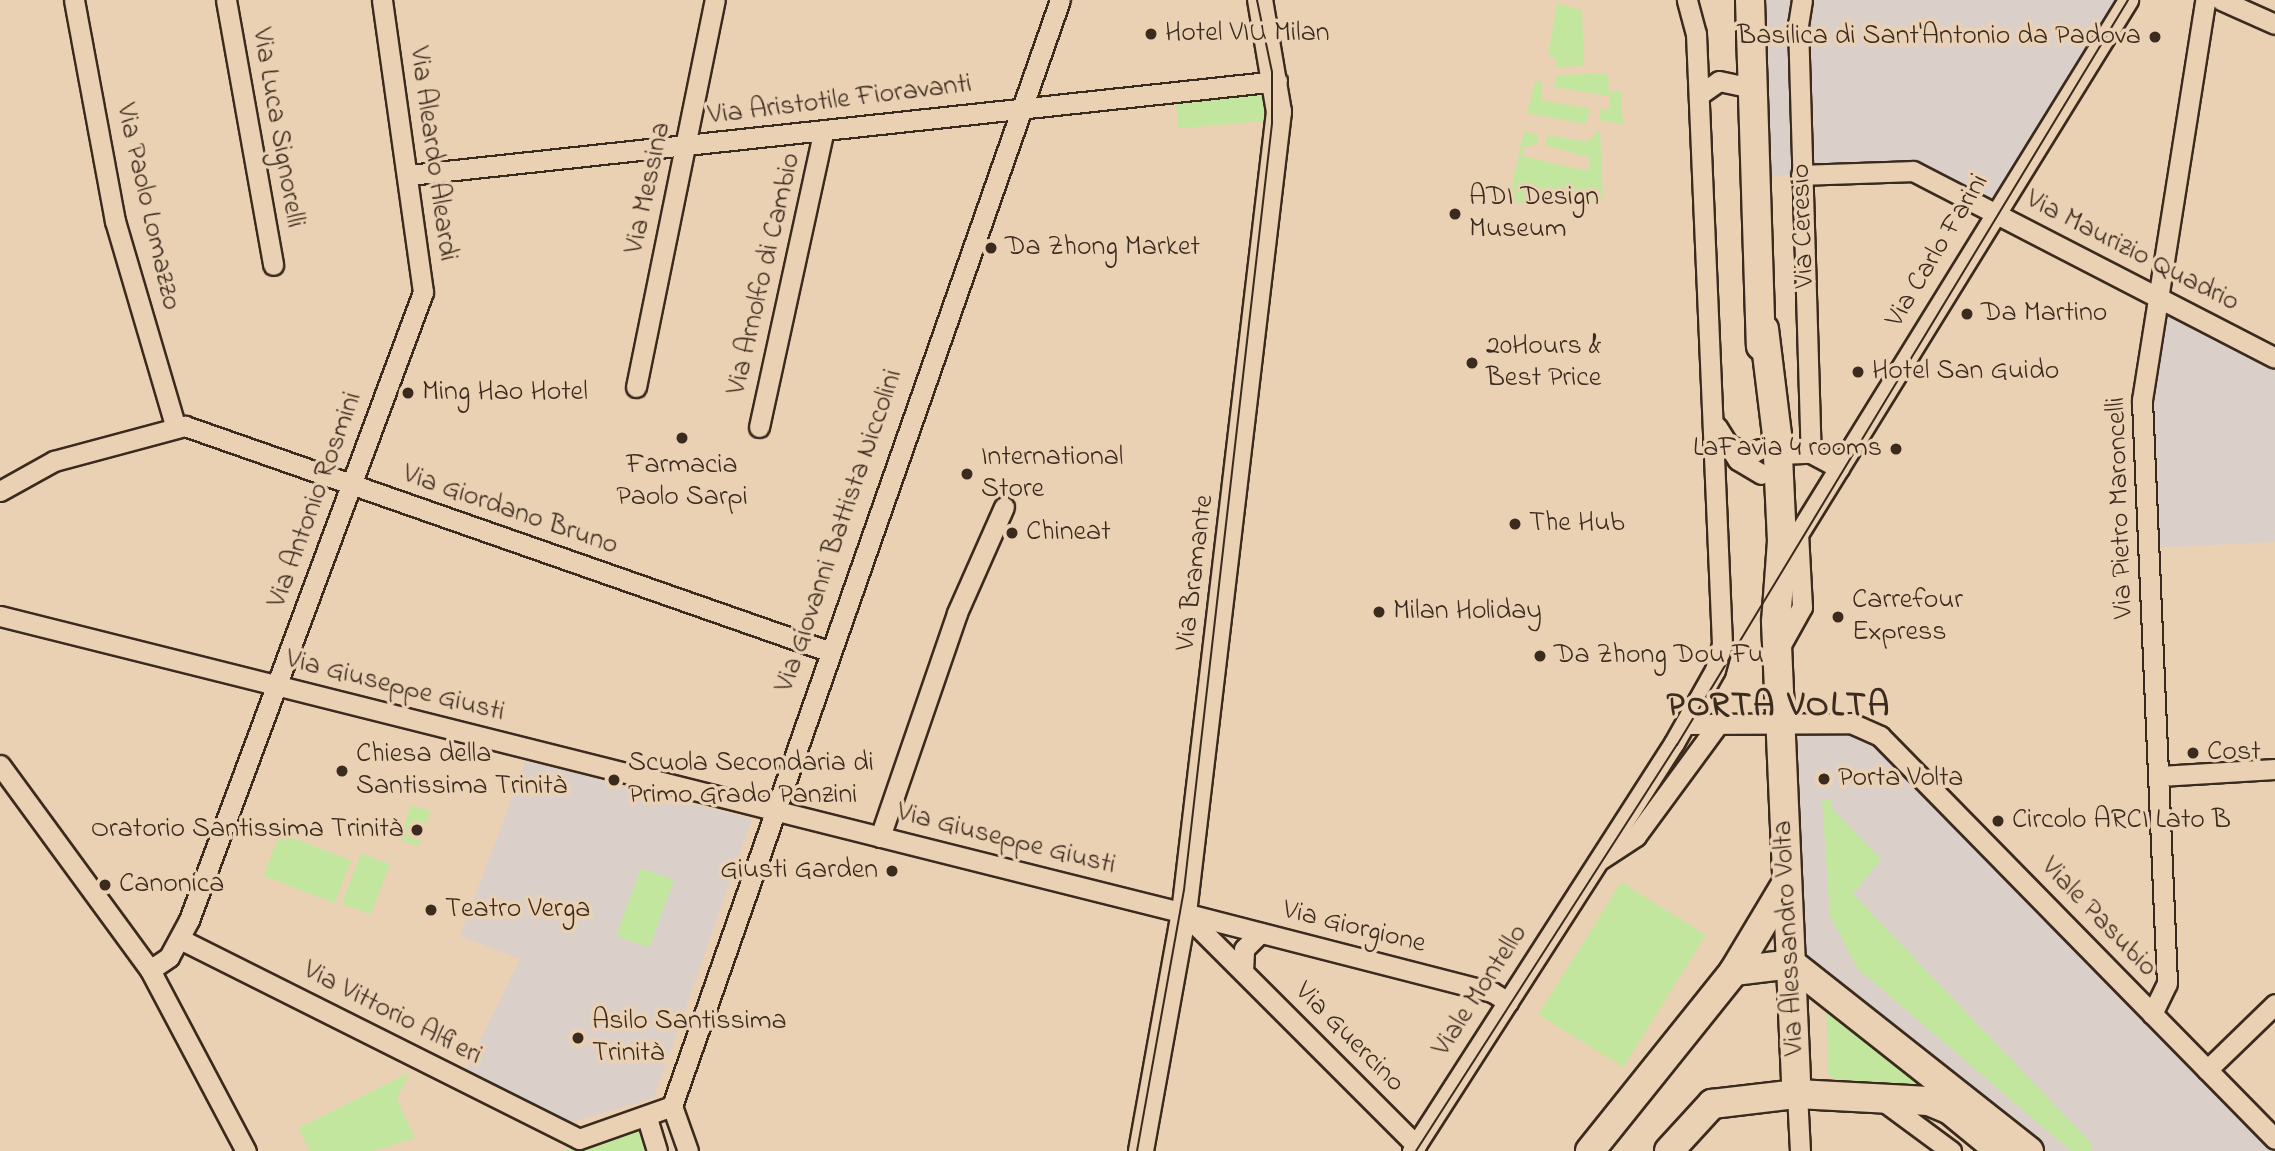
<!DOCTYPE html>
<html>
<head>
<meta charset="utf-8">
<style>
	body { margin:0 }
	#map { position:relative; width:2275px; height:1151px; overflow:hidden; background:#ebd1b3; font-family:"Indie Flower",sans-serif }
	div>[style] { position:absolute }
	.built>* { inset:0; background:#dad0c9 }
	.green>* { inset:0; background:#c3e69f; transform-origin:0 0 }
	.roads { filter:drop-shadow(2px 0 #3b2a1e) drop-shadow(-2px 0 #3b2a1e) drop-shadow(0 2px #3b2a1e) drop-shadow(0 -2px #3b2a1e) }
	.minor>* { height:19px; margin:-9.5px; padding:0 9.5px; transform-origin:9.5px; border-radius:9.5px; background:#ebd1b3 }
	.tertiary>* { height:24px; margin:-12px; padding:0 12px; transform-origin:12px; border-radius:12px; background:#ebd1b3 }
	.secondary>* { height:28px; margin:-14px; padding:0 14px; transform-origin:14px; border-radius:14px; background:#ebd1b3 }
	.tram>* { height:2px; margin:-1px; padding:0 1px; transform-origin:1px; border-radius:1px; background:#3b2a1e }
	.dots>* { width:19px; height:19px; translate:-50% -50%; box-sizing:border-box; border:4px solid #ebd1b3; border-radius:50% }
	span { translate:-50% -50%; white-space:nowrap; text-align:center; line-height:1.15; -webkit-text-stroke:7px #ebd1b3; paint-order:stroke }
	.poi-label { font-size:28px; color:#3b2a1e }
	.left { translate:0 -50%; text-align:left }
	.right { translate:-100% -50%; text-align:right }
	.street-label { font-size:28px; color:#3b2a1e }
	.district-label { font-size:35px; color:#3b2a1e; font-weight:700; letter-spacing:2px }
</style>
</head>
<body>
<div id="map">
	<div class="built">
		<div style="clip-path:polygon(1751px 0,2124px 0,1994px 213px,1913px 171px,1761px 176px)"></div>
		<div style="clip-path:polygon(2158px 298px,2275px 358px,2275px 542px,2152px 548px,2142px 400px)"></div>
		<div style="clip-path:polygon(1781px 725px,1868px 730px,2275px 1140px,2275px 1151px,2031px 1151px,1793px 963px)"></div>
		<div style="clip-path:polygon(526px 760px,752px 819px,654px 1098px,569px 1123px,465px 1071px,520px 959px,460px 936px)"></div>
	</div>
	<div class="green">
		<div style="clip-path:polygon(1557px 3px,1582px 10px,1584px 66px,1555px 67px,1555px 57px,1548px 56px)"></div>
		<div style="clip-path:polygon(1608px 73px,1609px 92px,1621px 91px,1623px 124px,1599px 120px,1600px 110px,1610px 109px,1609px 96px,1554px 87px,1557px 75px)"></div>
		<div style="clip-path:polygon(1542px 81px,1542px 100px,1590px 109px,1586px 124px,1527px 113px,1535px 82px)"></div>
		<div style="left:1263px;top:88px;width:33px;height:88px;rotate:85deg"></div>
		<div style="clip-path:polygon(1600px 129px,1603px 202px,1508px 203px,1524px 131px,1537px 134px,1537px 144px,1524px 147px,1522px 156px,1588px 171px,1590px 158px,1546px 145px,1547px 135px,1587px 142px)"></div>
		<div style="clip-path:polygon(1822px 800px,1831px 800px,1832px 809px,1881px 859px,1853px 894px,2091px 1143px,2092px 1151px,2071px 1151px,1858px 969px,1830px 916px)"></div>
		<div style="left:411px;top:805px;width:20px;height:37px;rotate:18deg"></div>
		<div style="left:280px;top:833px;width:76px;height:46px;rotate:21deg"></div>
		<div style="left:361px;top:853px;width:31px;height:54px;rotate:21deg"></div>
		<div style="left:641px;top:868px;width:35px;height:72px;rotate:20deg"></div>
		<div style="left:1621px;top:882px;width:100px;height:156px;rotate:32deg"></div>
		<div style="clip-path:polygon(1826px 995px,1929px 1085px,1837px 1083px,1828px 1073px)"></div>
		<div style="clip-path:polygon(410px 1072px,397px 1099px,415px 1138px,373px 1151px,310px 1151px,298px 1128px)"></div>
		<div style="clip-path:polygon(633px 1129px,642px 1129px,653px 1151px,563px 1151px)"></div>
	</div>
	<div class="roads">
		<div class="minor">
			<div style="left:74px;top:0;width:225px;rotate:79.5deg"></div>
			<div style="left:115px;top:221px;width:213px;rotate:73.6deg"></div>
			<div style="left:226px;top:0;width:269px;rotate:79.9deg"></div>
			<div style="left:1802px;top:0;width:24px;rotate:99deg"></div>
			<div style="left:1798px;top:24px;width:429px;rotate:88.3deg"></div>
			<div style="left:2221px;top:0;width:59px;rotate:24deg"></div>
			<div style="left:1699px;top:95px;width:24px;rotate:-35deg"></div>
			<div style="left:1719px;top:81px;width:35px;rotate:12deg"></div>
			<div style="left:409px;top:175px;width:873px;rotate:-6.18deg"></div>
			<div style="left:1801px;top:175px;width:112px;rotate:-2deg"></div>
			<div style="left:1913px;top:171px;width:407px;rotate:27.3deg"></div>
			<div style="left:636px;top:387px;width:395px;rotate:-78.5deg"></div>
			<div style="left:759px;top:427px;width:301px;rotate:-77.7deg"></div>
			<div style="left:1717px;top:427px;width:39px;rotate:58deg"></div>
			<div style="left:1738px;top:460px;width:27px;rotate:31deg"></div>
			<div style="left:1728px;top:445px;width:24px;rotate:22deg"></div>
			<div style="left:1750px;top:454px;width:11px;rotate:-27deg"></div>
			<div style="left:1778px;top:454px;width:33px;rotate:-2deg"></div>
			<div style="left:1811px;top:453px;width:32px;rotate:28deg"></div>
			<div style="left:0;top:491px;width:62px;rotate:-29.1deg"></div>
			<div style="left:54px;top:461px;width:136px;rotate:-15deg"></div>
			<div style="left:185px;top:426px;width:681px;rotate:19.29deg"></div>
			<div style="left:1784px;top:557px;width:655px;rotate:-58.3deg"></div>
			<div style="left:0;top:616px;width:1221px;rotate:14.08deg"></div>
			<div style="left:1184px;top:913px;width:318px;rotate:14.4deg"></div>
			<div style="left:1492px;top:992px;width:19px;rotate:32deg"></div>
			<div style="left:1778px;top:650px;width:49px;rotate:-60.8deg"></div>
			<div style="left:1802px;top:607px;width:75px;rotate:-93.1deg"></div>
			<div style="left:1685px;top:724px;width:166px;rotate:-0.3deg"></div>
			<div style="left:1851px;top:723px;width:32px;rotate:24deg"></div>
			<div style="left:1880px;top:736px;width:564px;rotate:45.57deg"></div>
			<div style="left:0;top:765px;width:254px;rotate:53.8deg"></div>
			<div style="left:150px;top:970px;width:205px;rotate:62.1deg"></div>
			<div style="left:2160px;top:776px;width:115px;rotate:-3.5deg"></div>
			<div style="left:880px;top:837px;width:237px;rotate:-71deg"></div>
			<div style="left:957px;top:613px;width:116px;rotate:-66.1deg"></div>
			<div style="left:1601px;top:859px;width:42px;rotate:-33.3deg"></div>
			<div style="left:1636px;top:836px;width:135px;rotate:-53.7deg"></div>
			<div style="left:1185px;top:914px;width:327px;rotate:45deg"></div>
			<div style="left:180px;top:939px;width:446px;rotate:26.6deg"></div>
			<div style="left:579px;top:1139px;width:99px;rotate:-19.5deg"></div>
			<div style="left:150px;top:970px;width:23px;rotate:-34deg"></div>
			<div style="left:169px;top:957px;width:42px;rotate:-61.6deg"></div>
			<div style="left:189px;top:920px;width:670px;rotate:-69.56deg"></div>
			<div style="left:423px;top:292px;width:295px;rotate:-98deg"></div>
			<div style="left:1243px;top:971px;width:22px;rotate:-87deg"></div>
			<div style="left:1244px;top:949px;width:23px;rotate:-45deg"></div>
			<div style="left:2152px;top:1014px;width:34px;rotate:-64deg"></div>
			<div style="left:2167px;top:983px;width:584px;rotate:-92.46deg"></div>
			<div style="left:2142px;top:400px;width:405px;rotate:-81deg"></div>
			<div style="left:2207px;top:1070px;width:95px;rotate:-44.1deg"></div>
			<div style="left:1797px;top:1094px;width:57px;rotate:87deg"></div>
			<div style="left:1882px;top:1100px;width:86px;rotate:36.5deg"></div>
			<div style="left:647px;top:1118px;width:34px;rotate:73deg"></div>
			<div style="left:688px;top:1151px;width:48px;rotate:-109.6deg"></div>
			<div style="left:672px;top:1106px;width:1172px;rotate:-70.67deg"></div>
			<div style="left:1412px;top:1151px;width:485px;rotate:-57.3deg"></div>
			<div style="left:1674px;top:743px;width:84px;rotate:-60.7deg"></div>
			<div style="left:1715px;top:670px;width:27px;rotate:-75deg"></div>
			<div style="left:1722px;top:644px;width:611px;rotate:-92.44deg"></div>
			<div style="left:1696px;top:34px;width:35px;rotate:-105deg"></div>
		</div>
		<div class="tertiary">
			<div style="left:1141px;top:1151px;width:242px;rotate:-79.8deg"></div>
			<div style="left:1184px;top:913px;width:807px;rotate:-83.24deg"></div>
			<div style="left:1279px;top:112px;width:114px;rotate:-99.6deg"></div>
		</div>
		<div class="secondary">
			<div style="left:1750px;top:0;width:346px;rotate:88.2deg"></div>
			<div style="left:1764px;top:329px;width:107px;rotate:83deg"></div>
			<div style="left:1777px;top:435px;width:106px;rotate:87.3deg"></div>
			<div style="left:1782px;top:541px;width:81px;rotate:94.2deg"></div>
			<div style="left:1776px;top:622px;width:472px;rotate:87.5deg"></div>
			<div style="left:1792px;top:964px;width:302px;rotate:38.3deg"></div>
			<div style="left:1734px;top:971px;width:58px;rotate:-6.9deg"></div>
			<div style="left:1590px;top:1151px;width:231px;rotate:-51.3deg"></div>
			<div style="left:1734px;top:971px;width:101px;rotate:-59.1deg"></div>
			<div style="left:1669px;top:1151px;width:64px;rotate:-47.5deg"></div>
			<div style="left:1712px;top:1104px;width:86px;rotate:-6.7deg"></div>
			<div style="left:1797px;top:1094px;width:132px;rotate:3deg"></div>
			<div style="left:1929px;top:1101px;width:23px;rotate:23deg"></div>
			<div style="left:1950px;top:1110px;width:65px;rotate:39.4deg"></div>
		</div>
	</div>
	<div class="tram">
		<div style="left:1137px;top:1151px;width:265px;rotate:-79.8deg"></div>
		<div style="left:1184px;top:890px;width:772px;rotate:-83.45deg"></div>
		<div style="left:1272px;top:123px;width:51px;rotate:-90deg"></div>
		<div style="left:1272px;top:72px;width:74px;rotate:-101.8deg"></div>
		<div style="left:1416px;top:1151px;width:483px;rotate:-57.3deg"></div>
		<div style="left:1677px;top:745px;width:871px;rotate:-58.81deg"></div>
	</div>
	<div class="dots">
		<div style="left:1151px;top:34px;background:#3b2a1e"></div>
		<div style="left:2155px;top:37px;background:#3b2a1e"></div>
		<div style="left:1455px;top:214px;background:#3b2a1e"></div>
		<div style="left:991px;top:248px;background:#3b2a1e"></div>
		<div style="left:1967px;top:314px;background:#3b2a1e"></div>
		<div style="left:1472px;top:363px;background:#3b2a1e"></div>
		<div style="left:1858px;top:372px;background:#3b2a1e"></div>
		<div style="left:408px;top:393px;background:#3b2a1e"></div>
		<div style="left:682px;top:438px;background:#3b2a1e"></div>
		<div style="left:1896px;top:449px;background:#3b2a1e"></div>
		<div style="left:967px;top:474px;background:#3b2a1e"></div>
		<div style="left:1515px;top:524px;background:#3b2a1e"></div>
		<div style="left:1012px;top:533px;background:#3b2a1e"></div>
		<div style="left:1379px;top:612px;background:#3b2a1e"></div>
		<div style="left:1838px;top:617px;background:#3b2a1e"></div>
		<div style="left:1540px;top:656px;background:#3b2a1e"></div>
		<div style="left:2193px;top:753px;background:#3b2a1e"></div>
		<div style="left:342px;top:771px;background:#3b2a1e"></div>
		<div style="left:1824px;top:779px;background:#3b2a1e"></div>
		<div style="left:614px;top:780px;background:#3b2a1e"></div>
		<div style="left:1998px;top:821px;background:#3b2a1e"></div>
		<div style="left:417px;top:830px;background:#3b2a1e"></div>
		<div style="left:892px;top:871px;background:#3b2a1e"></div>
		<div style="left:105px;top:885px;background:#3b2a1e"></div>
		<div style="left:431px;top:910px;background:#3b2a1e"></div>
		<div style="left:578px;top:1038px;background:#3b2a1e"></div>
	</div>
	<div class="poi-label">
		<span class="left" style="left:1165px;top:34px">Hotel VIU Milan</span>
		<span class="right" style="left:2141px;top:37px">Basilica di Sant'Antonio da Padova</span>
		<span class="left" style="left:1469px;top:214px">ADI Design<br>Museum</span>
		<span class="left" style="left:1005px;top:248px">Da Zhong Market</span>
		<span class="left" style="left:1981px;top:314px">Da Martino</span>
		<span class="left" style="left:1486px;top:363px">20Hours &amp;<br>Best Price</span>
		<span class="left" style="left:1872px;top:372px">Hotel San Guido</span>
		<span class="left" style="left:422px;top:393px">Ming Hao Hotel</span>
		<span class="right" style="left:1882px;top:449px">LaFavia 4 rooms</span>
		<span class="left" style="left:981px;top:474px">International<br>Store</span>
		<span style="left:682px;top:482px">Farmacia<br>Paolo Sarpi</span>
		<span class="left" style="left:1529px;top:524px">The Hub</span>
		<span class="left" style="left:1026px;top:533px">Chineat</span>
		<span class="left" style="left:1852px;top:617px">Carrefour<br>Express</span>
		<span class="left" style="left:1393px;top:612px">Milan Holiday</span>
		<span class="left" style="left:1554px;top:656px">Da Zhong Dou Fu</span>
		<span class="left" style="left:2207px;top:753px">Cost</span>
		<span class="left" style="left:356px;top:771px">Chiesa della<br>Santissima Trinità</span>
		<span class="left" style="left:628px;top:780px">Scuola Secondaria di<br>Primo Grado Panzini</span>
		<span class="left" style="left:1838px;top:779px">Porta Volta</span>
		<span class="left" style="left:2012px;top:821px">Circolo ARCI Lato B</span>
		<span class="right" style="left:403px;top:830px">Oratorio Santissima Trinità</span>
		<span class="right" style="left:878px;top:871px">Giusti Garden</span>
		<span class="left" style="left:119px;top:885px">Canonica</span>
		<span class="left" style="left:445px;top:910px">Teatro Verga</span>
		<span class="left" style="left:592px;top:1038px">Asilo Santissima<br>Trinità</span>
	</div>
	<div class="street-label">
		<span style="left:840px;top:101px;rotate:-7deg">Via Aristotile Fioravanti</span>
		<span style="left:277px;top:128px;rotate:80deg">Via Luca Signorelli</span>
		<span style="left:432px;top:154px;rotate:82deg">Via Aleardo Aleardi</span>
		<span style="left:649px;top:188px;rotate:-78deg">Via Messina</span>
		<span style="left:147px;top:207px;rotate:77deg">Via Paolo Lomazzo</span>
		<span style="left:1804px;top:226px;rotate:-92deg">Via Ceresio</span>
		<span style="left:1938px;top:251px;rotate:-59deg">Via Carlo Farini</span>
		<span style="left:2132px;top:252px;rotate:27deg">Via Maurizio Quadrio</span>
		<span style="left:765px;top:274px;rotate:-77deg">Via Arnolfo di Cambio</span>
		<span style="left:316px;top:500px;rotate:-70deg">Via Antonio Rosmini</span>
		<span style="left:2121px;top:508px;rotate:-92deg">Via Pietro Maroncelli</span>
		<span style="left:510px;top:511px;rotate:19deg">Via Giordano Bruno</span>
		<span style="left:840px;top:531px;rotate:-71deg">Via Giovanni Battista Niccolini</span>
		<span style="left:1196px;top:573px;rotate:-83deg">Via Bramante</span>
		<span style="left:395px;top:687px;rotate:14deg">Via Giuseppe Giusti</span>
		<span style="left:1006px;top:840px;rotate:14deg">Via Giuseppe Giusti</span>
		<span style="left:2098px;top:918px;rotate:46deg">Viale Pasubio</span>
		<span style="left:1354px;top:928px;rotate:14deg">Via Giorgione</span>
		<span style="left:1790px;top:938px;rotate:-93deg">Via Alessandro Volta</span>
		<span style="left:1481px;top:991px;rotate:-57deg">Viale Montello</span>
		<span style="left:392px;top:1014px;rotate:27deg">Via Vittorio Alfieri</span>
		<span style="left:1349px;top:1038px;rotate:45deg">Via Guercino</span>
	</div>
	<div class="district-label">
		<span style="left:1779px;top:707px">PORTA VOLTA</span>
	</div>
</div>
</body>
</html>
